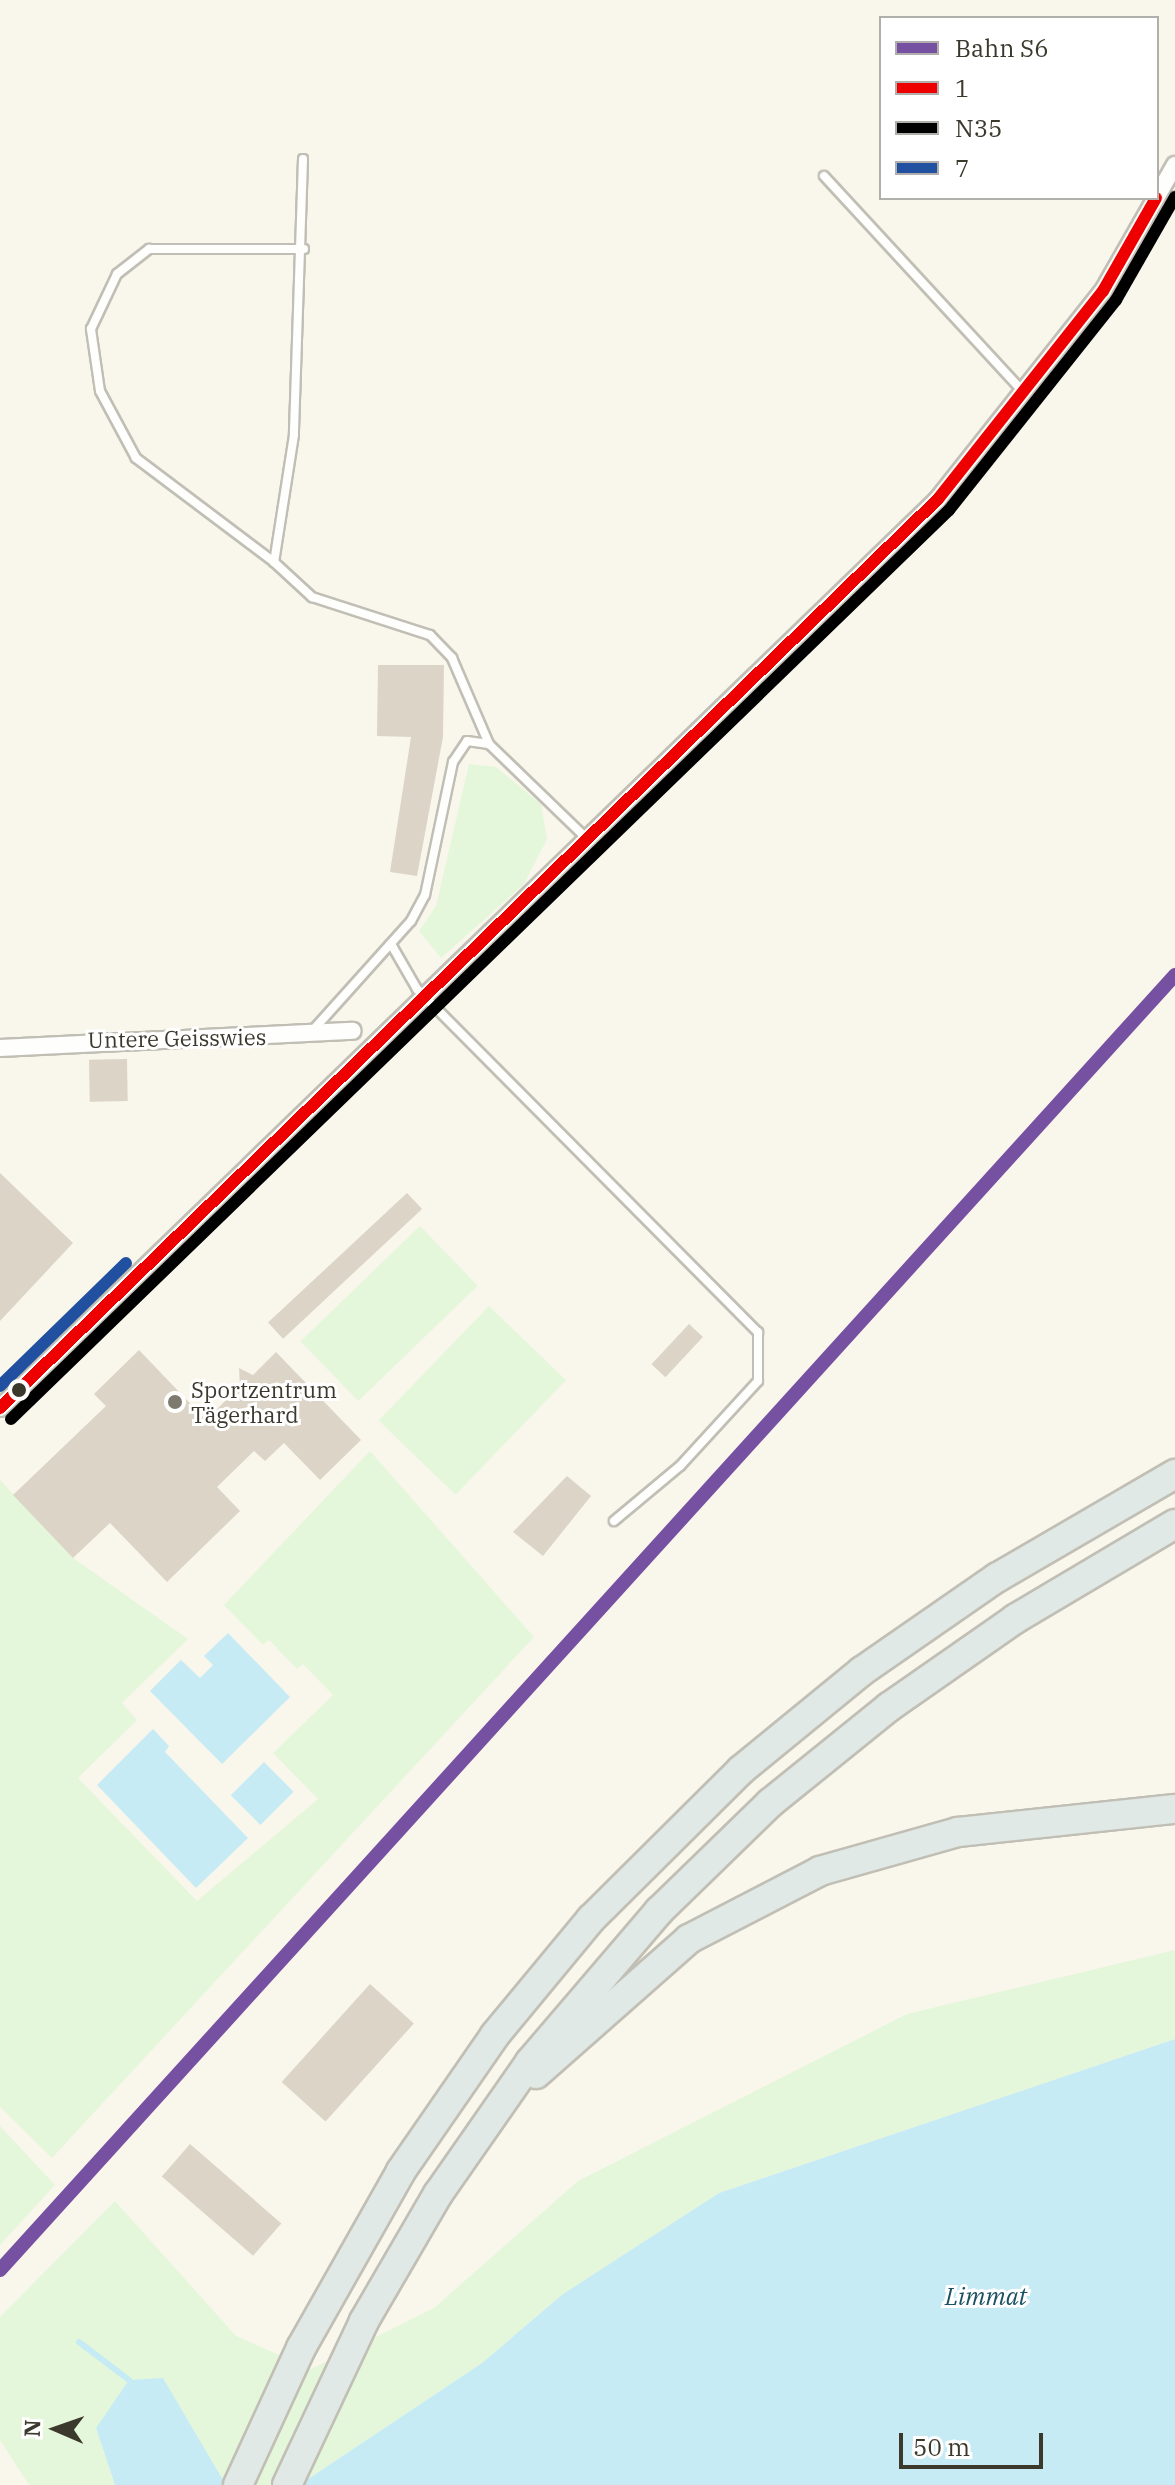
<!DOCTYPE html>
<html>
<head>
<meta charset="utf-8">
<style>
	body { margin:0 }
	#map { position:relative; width:1175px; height:2485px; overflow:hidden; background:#f9f6ec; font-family:"IBM Plex Serif",serif }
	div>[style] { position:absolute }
	.green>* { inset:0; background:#e5f7da; transform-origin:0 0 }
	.water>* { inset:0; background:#c7ebf5; transform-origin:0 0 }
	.stream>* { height:6px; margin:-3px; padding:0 3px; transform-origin:3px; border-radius:3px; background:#c7ebf5 }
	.building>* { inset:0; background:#dcd4c7; transform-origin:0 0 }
	.roads { filter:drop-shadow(2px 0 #c1bfb5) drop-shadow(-2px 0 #c1bfb5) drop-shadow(0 2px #c1bfb5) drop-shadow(0 -2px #c1bfb5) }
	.lane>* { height:8px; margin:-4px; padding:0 4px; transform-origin:4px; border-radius:4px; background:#fefefc }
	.street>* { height:16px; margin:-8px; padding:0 8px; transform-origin:8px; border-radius:8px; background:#fefefc }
	.highway>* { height:28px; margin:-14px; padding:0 14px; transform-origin:14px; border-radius:14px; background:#e0e9e5 }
	.bus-1>* { height:12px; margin:-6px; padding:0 6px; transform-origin:6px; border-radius:6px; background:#e00 }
	.bus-2>* { height:12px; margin:-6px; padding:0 6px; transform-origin:6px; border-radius:6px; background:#000 }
	.bus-3>* { height:12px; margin:-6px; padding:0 6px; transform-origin:6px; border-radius:6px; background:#20509f }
	.rail-1>* { height:14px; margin:-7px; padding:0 7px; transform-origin:7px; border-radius:7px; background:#7751a1 }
	.dots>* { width:22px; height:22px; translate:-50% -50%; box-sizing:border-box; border:4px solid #fff; border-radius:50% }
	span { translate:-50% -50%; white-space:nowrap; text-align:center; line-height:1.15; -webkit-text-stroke:6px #fff; paint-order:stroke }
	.street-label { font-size:22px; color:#3b382c }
	.poi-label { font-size:22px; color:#3b382c }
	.left { translate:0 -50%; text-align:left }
	.water-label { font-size:24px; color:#1b5162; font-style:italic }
	.legend { position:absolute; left:879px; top:16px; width:280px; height:184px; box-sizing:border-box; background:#fff; border:2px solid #b1afab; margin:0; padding:10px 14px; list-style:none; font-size:24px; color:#3b382c }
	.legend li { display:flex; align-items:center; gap:16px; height:40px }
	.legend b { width:40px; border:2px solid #b1afab }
	.north { position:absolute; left:16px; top:2389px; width:80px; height:80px; -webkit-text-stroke:6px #fff; paint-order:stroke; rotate:272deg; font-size:22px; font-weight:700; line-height:32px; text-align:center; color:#3b382c }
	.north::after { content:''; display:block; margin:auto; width:28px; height:36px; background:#3b382c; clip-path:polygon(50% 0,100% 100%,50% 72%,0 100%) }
	.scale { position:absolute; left:899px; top:2433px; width:144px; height:36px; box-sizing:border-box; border:4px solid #3b382c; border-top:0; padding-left:10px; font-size:24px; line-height:28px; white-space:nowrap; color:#3b382c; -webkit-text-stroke:6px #fff; paint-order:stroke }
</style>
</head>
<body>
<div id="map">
	<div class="green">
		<div style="clip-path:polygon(469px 764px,496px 767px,541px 804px,547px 839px,524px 884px,441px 958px,419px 931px,436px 906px)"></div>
		<div style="left:420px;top:1226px;width:83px;height:166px;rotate:46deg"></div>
		<div style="left:489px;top:1306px;width:107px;height:159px;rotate:44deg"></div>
		<div style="clip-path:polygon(370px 1451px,534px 1637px,52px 2158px,0 2107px,0 1480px,73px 1558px,188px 1639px,122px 1703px,137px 1720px,78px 1778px,197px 1901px,318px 1799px,273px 1753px,333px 1695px,303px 1664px,297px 1669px,269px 1640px,263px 1645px,224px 1605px)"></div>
		<div style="clip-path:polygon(1175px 1950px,1175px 2039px,719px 2193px,563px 2294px,482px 2363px,299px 2485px,226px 2485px,96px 2428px,115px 2485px,29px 2485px,0 2440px,0 2317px,115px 2201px,236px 2336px,311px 2369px,434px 2308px,578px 2181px,907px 2014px)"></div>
		<div style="clip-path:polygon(0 2126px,55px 2185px,0 2245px)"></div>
	</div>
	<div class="water">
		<div style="clip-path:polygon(228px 1633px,290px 1697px,222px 1764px,150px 1691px,181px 1660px,200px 1678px,213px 1665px,204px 1656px)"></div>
		<div style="clip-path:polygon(153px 1729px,169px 1746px,165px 1752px,248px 1838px,196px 1888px,97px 1785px)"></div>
		<div style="left:264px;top:1762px;width:42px;height:47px;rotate:45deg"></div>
		<div style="clip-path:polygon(1175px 2039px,1175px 2485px,299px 2485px,482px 2363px,563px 2294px,719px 2193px)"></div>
		<div style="clip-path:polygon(163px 2378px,226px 2485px,115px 2485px,96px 2428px,129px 2380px)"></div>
	</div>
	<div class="stream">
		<div style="left:79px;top:2342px;width:63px;rotate:37.2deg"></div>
	</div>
	<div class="building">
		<div style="clip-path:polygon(378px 665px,444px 665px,443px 737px,417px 876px,390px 872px,411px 737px,377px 736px)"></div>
		<div style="left:127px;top:1059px;width:42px;height:38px;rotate:89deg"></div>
		<div style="clip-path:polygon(0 1173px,73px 1243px,0 1321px)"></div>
		<div style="left:407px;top:1193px;width:22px;height:190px;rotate:47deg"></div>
		<div style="left:689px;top:1324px;width:19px;height:55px;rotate:43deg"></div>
		<div style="clip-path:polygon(139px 1350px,206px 1420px,240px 1386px,239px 1368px,253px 1375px,276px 1352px,361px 1440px,320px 1480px,284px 1443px,265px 1461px,254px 1451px,217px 1487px,240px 1511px,167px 1582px,110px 1523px,73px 1558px,13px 1495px,106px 1406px,94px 1394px)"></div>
		<div style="clip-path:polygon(567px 1476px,591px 1496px,543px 1556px,513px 1532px)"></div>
		<div style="left:370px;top:1984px;width:59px;height:132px;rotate:42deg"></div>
		<div style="left:190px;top:2144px;width:121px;height:43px;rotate:41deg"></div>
	</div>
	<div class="roads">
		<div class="lane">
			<div style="left:303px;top:159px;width:276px;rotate:91.9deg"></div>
			<div style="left:294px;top:435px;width:129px;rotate:98.9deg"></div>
			<div style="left:274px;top:562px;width:52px;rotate:42.6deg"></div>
			<div style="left:312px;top:597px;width:124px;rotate:17.9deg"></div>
			<div style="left:430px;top:635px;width:32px;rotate:46deg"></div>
			<div style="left:452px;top:658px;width:94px;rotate:66.7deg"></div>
			<div style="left:824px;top:176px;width:294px;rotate:47.3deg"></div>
			<div style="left:274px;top:562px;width:173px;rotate:-143deg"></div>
			<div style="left:136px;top:458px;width:76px;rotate:-118.2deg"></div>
			<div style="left:100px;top:391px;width:63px;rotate:-98.3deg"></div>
			<div style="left:91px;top:329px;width:61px;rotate:-64.7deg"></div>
			<div style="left:117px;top:274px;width:41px;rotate:-38deg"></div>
			<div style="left:149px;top:249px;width:155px"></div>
			<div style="left:391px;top:944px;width:52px;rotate:60deg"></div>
			<div style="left:417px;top:989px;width:484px;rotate:45.2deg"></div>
			<div style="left:758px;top:1332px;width:49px;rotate:90deg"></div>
			<div style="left:758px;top:1381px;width:115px;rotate:132.5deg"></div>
			<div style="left:680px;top:1466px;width:86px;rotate:140.2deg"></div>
			<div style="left:314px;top:1029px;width:145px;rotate:-48.1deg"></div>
			<div style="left:411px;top:921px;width:30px;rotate:-62deg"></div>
			<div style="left:425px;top:895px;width:136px;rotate:-78.1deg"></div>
			<div style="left:453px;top:762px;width:25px;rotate:-56deg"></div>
			<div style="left:467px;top:741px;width:22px;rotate:8deg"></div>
			<div style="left:489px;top:744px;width:139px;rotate:44.1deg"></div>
		</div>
		<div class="street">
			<div style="left:0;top:1048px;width:353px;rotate:-2.8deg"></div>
			<div style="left:0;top:1408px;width:1306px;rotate:-44.1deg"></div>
			<div style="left:938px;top:499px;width:265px;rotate:-51.6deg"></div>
			<div style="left:1103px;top:291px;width:145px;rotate:-60.3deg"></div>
		</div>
		<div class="highway">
			<div style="left:536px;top:2074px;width:204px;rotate:-41.4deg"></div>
			<div style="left:689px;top:1939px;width:148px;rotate:-27.4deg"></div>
			<div style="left:820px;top:1871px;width:143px;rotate:-15.8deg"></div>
			<div style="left:958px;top:1832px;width:218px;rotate:-6.1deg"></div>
			<div style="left:238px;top:2485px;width:151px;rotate:-65.3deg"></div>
			<div style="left:301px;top:2348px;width:203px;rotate:-60.5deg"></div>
			<div style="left:401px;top:2171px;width:165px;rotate:-55.3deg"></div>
			<div style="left:495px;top:2035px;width:151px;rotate:-50.4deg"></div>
			<div style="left:591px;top:1919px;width:211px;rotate:-44.8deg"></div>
			<div style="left:741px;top:1770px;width:156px;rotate:-39.3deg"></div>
			<div style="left:862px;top:1671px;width:165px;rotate:-34.7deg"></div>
			<div style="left:998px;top:1577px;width:205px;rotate:-30.2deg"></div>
			<div style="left:287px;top:2485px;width:181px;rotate:-64.8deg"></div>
			<div style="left:364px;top:2321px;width:147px;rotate:-59.8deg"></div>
			<div style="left:438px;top:2194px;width:161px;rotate:-55.1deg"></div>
			<div style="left:530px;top:2062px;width:199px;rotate:-49.5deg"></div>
			<div style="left:659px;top:1911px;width:155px;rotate:-44.2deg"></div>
			<div style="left:770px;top:1803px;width:153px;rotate:-38.9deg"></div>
			<div style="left:889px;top:1707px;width:154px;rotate:-34.9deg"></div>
			<div style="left:1015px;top:1619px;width:186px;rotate:-30.7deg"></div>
		</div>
	</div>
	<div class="bus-1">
		<div style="left:0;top:1408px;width:1306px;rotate:-44.1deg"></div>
		<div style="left:938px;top:499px;width:265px;rotate:-51.6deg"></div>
		<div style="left:1103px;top:291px;width:107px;rotate:-60.3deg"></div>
	</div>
	<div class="bus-2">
		<div style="left:11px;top:1419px;width:1306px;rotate:-44.1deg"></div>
		<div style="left:949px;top:510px;width:268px;rotate:-51.5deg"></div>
		<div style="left:1116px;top:300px;width:119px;rotate:-60.2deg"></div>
	</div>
	<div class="bus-3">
		<div style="left:0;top:1386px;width:176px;rotate:-44.3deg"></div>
	</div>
	<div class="rail-1">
		<div style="left:0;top:2270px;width:1749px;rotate:-47.78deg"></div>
	</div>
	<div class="dots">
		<div style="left:19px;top:1390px;background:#3b382c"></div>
		<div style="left:175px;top:1402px;background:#7e7a6f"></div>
	</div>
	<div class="street-label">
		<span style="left:177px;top:1038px;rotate:-1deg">Untere Geisswies</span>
	</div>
	<div class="poi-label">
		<span class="left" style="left:191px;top:1402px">Sportzentrum<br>Tägerhard</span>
	</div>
	<div class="water-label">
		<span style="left:986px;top:2297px">Limmat</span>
	</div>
	<ul class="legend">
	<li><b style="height:10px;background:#7751a1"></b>Bahn S6</li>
	<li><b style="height:10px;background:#e00"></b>1</li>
	<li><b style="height:10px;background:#000"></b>N35</li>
	<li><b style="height:10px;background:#20509f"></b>7</li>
	</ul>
	<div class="north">N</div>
	<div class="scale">50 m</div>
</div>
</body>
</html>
